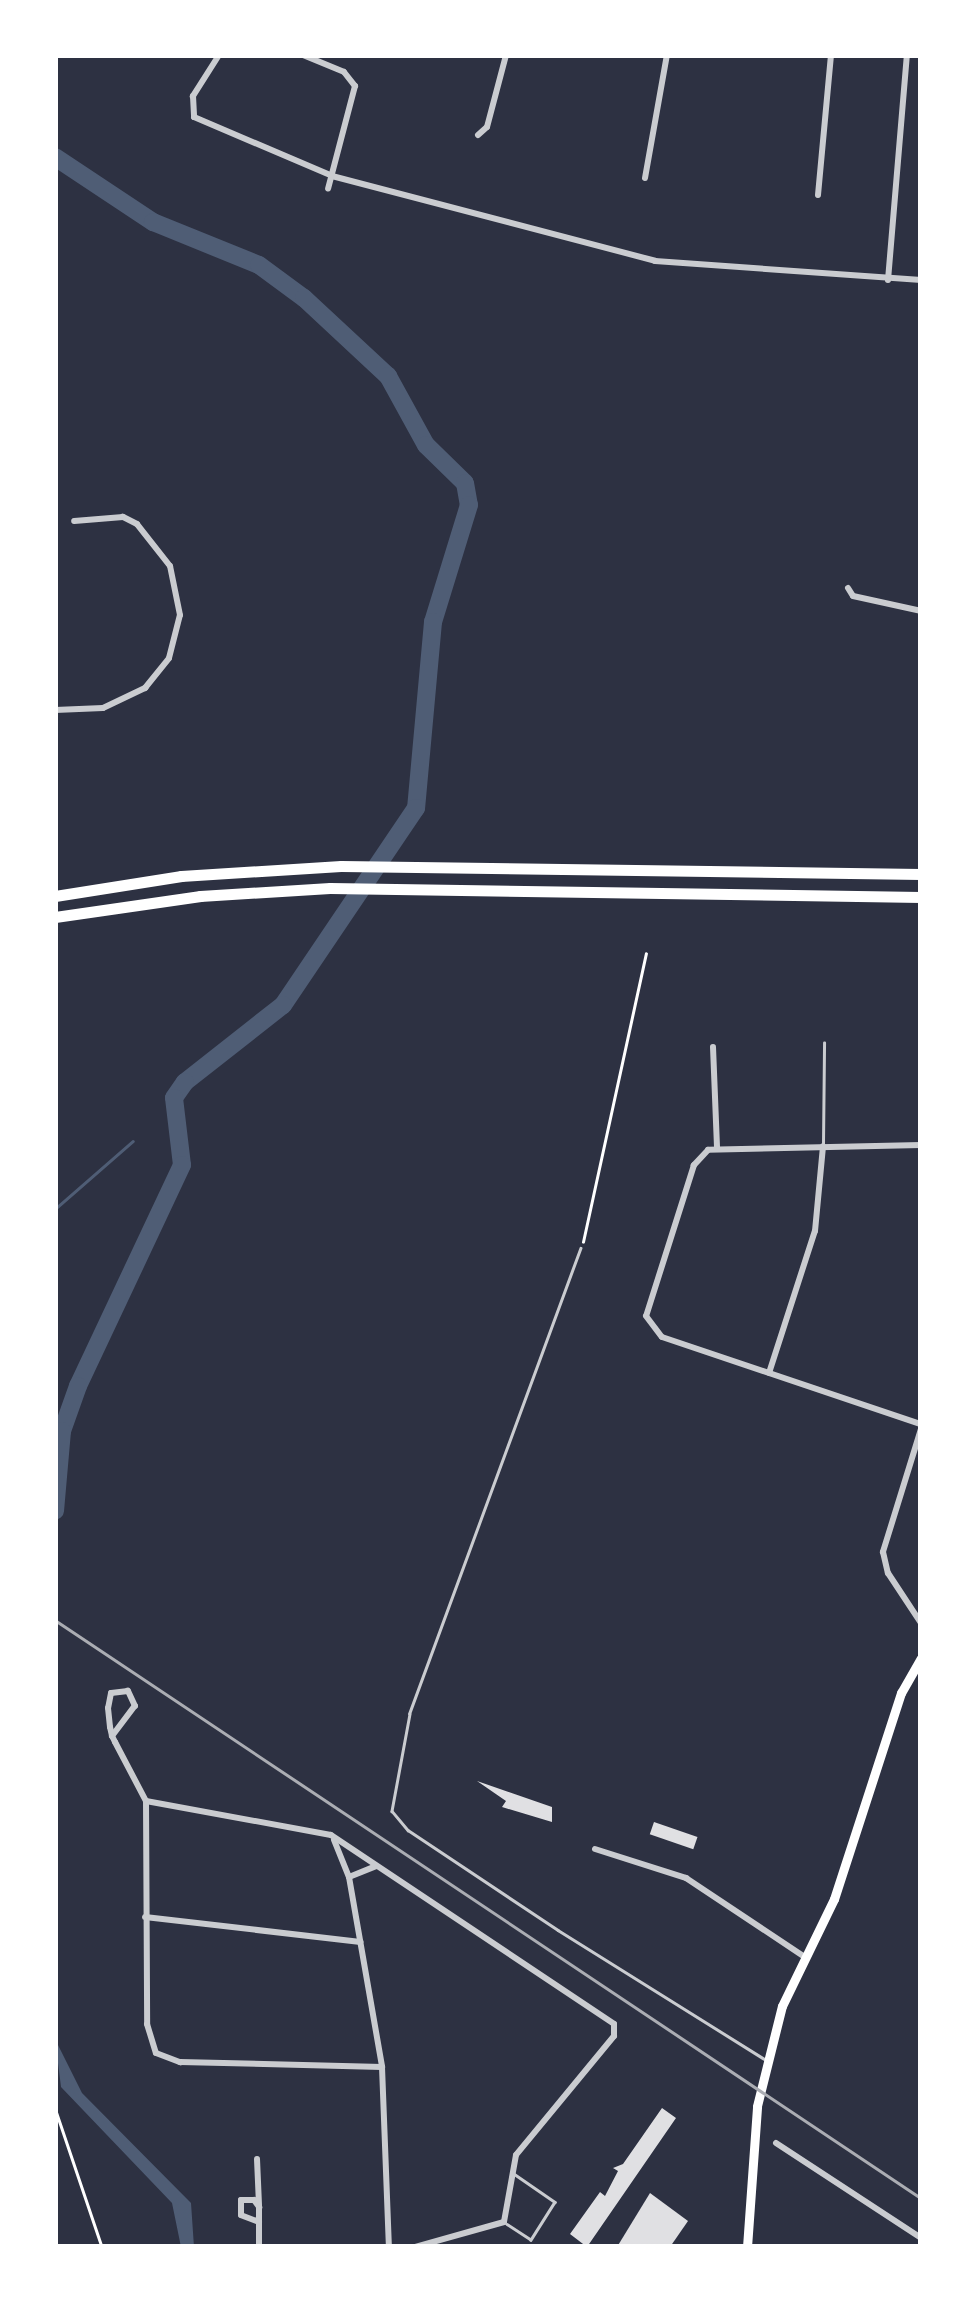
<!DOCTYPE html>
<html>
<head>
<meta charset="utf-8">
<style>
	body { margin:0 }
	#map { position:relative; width:976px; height:2302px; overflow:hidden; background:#2d3142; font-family:"Source Serif 4",serif }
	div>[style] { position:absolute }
	.water>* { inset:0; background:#4f5d75 }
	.stream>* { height:2.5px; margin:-1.25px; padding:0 1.25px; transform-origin:1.25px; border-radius:1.25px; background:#4f5d75 }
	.river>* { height:18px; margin:-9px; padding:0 9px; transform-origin:9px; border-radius:9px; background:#4f5d75 }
	.building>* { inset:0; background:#e0e0e3; transform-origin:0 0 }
	.path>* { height:2.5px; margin:-1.25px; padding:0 1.25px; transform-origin:1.25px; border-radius:1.25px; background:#fff }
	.service>* { height:2.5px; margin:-1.25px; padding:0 1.25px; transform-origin:1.25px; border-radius:1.25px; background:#caccd0 }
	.minor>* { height:6px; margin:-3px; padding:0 3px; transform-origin:3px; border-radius:3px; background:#caccd0 }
	.secondary>* { height:9px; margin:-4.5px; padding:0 4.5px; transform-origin:4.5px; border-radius:4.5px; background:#fff }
	.motorway>* { height:11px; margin:-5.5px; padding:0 5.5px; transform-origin:5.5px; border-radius:5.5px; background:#fff }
	.rail>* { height:2.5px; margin:-1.25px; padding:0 1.25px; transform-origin:1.25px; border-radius:1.25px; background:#abadb3 }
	span { translate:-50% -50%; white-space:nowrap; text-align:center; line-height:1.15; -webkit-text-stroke:9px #fff; paint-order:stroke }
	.frame { position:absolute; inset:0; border:58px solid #fff; pointer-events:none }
</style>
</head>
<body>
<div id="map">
	<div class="water">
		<div style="clip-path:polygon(55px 2039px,82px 2093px,191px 2203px,194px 2247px,181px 2247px,172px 2203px,61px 2087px)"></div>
	</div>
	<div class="stream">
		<div style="left:55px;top:1209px;width:103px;rotate:-41.1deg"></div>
	</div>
	<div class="river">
		<div style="left:55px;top:157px;width:118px;rotate:33.6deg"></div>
		<div style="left:153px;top:222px;width:114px;rotate:22.1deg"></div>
		<div style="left:259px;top:265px;width:56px;rotate:36.3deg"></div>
		<div style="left:304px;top:298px;width:115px;rotate:42.9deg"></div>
		<div style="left:388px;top:376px;width:79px;rotate:61.2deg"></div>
		<div style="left:426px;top:445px;width:54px;rotate:44.3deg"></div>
		<div style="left:465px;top:483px;width:22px;rotate:80deg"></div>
		<div style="left:469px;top:505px;width:122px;rotate:107.1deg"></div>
		<div style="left:433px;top:622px;width:187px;rotate:95.2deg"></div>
		<div style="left:416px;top:808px;width:238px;rotate:124deg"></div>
		<div style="left:283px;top:1005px;width:125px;rotate:141.8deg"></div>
		<div style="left:185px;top:1082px;width:19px;rotate:125deg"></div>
		<div style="left:174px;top:1098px;width:67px;rotate:83.2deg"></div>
		<div style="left:182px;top:1165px;width:244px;rotate:115.2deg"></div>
		<div style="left:78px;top:1386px;width:48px;rotate:109.6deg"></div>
		<div style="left:62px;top:1431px;width:80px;rotate:95deg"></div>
	</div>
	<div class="building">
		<div style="clip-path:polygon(477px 1781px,552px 1807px,552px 1822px,502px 1807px,506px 1801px)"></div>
		<div style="left:654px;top:1822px;width:46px;height:13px;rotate:19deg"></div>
		<div style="clip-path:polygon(662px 2108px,676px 2118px,587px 2247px,570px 2234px,600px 2192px,605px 2196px,618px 2171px,613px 2168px,623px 2164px)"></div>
		<div style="clip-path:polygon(650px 2193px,688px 2221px,670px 2247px,617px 2247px)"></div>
	</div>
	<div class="path">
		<div style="left:583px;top:1242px;width:295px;rotate:-77.7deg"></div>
		<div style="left:55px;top:2108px;width:147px;rotate:71.3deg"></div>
	</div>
	<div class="service">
		<div style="left:823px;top:1144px;width:101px;rotate:-89.4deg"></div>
		<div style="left:581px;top:1248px;width:496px;rotate:110.2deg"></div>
		<div style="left:410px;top:1714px;width:99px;rotate:100.5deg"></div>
		<div style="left:392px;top:1811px;width:25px;rotate:50deg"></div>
		<div style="left:408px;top:1830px;width:180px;rotate:33.7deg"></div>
		<div style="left:558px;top:1930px;width:245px;rotate:32deg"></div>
		<div style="left:513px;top:2173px;width:51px;rotate:34.6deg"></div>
		<div style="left:555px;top:2202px;width:45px;rotate:122.3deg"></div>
		<div style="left:507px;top:2224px;width:27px;rotate:33deg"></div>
	</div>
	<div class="minor">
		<div style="left:219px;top:55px;width:49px;rotate:122.4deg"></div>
		<div style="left:193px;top:96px;width:21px;rotate:87deg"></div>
		<div style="left:194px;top:117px;width:150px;rotate:23.1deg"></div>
		<div style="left:332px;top:176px;width:334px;rotate:14.7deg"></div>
		<div style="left:655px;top:261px;width:267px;rotate:4.1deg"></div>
		<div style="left:303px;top:55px;width:44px;rotate:22.5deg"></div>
		<div style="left:344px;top:72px;width:18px;rotate:52deg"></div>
		<div style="left:355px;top:86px;width:106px;rotate:104.7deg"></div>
		<div style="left:478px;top:135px;width:12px;rotate:-42deg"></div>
		<div style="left:487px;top:127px;width:74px;rotate:-75.2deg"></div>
		<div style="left:645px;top:178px;width:125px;rotate:-79.9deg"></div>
		<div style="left:818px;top:195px;width:141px;rotate:-84.7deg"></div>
		<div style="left:888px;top:280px;width:226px;rotate:-85.2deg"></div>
		<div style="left:848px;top:588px;width:9px;rotate:58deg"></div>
		<div style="left:853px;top:596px;width:70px;rotate:12.4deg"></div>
		<div style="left:55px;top:710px;width:48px;rotate:-2.4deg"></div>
		<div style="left:103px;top:708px;width:47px;rotate:-25.5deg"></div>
		<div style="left:145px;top:688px;width:38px;rotate:-51deg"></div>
		<div style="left:169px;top:658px;width:44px;rotate:-75.7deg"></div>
		<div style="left:180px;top:615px;width:50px;rotate:-101.5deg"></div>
		<div style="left:170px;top:566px;width:53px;rotate:-128.2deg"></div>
		<div style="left:137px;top:524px;width:16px;rotate:-153deg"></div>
		<div style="left:123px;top:517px;width:49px;rotate:175.3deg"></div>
		<div style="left:713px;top:1047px;width:100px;rotate:87.7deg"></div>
		<div style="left:921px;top:1145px;width:213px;rotate:178.7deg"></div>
		<div style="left:708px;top:1150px;width:21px;rotate:133deg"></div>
		<div style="left:694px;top:1165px;width:158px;rotate:107.6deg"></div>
		<div style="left:646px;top:1316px;width:26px;rotate:53deg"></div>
		<div style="left:662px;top:1337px;width:273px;rotate:18.6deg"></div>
		<div style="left:769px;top:1373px;width:149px;rotate:-72.1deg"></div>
		<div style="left:815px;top:1231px;width:85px;rotate:-84.6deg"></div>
		<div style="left:921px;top:1429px;width:129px;rotate:107.2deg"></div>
		<div style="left:883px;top:1552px;width:22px;rotate:77deg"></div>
		<div style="left:888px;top:1573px;width:60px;rotate:56.6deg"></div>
		<div style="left:112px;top:1736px;width:38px;rotate:-53deg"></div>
		<div style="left:135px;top:1706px;width:17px;rotate:-115deg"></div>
		<div style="left:128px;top:1691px;width:17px;rotate:173deg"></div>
		<div style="left:111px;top:1693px;width:15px;rotate:101deg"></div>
		<div style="left:108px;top:1708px;width:19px;rotate:84deg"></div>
		<div style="left:110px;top:1727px;width:9px;rotate:77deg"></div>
		<div style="left:112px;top:1736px;width:7px;rotate:63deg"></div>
		<div style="left:115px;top:1742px;width:67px;rotate:62.3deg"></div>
		<div style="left:146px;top:1801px;width:223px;rotate:89.7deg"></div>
		<div style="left:147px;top:2024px;width:30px;rotate:73deg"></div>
		<div style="left:156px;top:2053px;width:26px;rotate:21deg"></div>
		<div style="left:180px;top:2062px;width:202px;rotate:1.4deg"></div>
		<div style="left:146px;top:1801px;width:188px;rotate:10.4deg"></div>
		<div style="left:331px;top:1835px;width:340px;rotate:33.7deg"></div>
		<div style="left:614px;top:2024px;width:12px;rotate:90deg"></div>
		<div style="left:614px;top:2036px;width:154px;rotate:129.5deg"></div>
		<div style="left:516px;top:2155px;width:68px;rotate:100.2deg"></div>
		<div style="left:504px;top:2222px;width:92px;rotate:164.3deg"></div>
		<div style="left:334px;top:1840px;width:40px;rotate:68deg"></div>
		<div style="left:349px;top:1877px;width:193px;rotate:80.1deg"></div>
		<div style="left:382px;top:2067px;width:180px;rotate:87.8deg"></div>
		<div style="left:595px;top:1849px;width:96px;rotate:17.7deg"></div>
		<div style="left:686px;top:1878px;width:143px;rotate:33.6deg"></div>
		<div style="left:349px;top:1877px;width:29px;rotate:-22deg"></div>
		<div style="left:145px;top:1917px;width:217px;rotate:6.6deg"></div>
		<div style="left:776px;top:2143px;width:173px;rotate:33.2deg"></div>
		<div style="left:257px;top:2159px;width:46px;rotate:87.5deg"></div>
		<div style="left:259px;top:2222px;width:19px;rotate:-159deg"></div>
		<div style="left:241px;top:2215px;width:15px;rotate:-90deg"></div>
		<div style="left:241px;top:2200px;width:13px"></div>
		<div style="left:254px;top:2200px;width:9px;rotate:54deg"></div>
		<div style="left:259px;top:2207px;width:40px;rotate:90deg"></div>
	</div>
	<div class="secondary">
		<div style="left:747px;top:2247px;width:141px;rotate:-85.9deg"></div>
		<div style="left:757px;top:2106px;width:103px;rotate:-76deg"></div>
		<div style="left:782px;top:2006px;width:119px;rotate:-64.1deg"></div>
		<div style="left:834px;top:1899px;width:217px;rotate:-72deg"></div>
		<div style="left:901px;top:1693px;width:40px;rotate:-60.3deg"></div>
	</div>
	<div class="motorway">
		<div style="left:55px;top:896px;width:128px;rotate:-9deg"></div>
		<div style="left:181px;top:876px;width:160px;rotate:-3.6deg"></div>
		<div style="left:341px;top:866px;width:580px;rotate:0.79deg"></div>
		<div style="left:55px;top:917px;width:147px;rotate:-8.2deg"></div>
		<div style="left:200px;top:896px;width:130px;rotate:-3.5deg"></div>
		<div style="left:330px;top:888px;width:591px;rotate:0.87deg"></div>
	</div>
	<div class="rail">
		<div style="left:55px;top:1620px;width:1041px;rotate:33.72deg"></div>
	</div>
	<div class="frame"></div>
</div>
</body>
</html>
